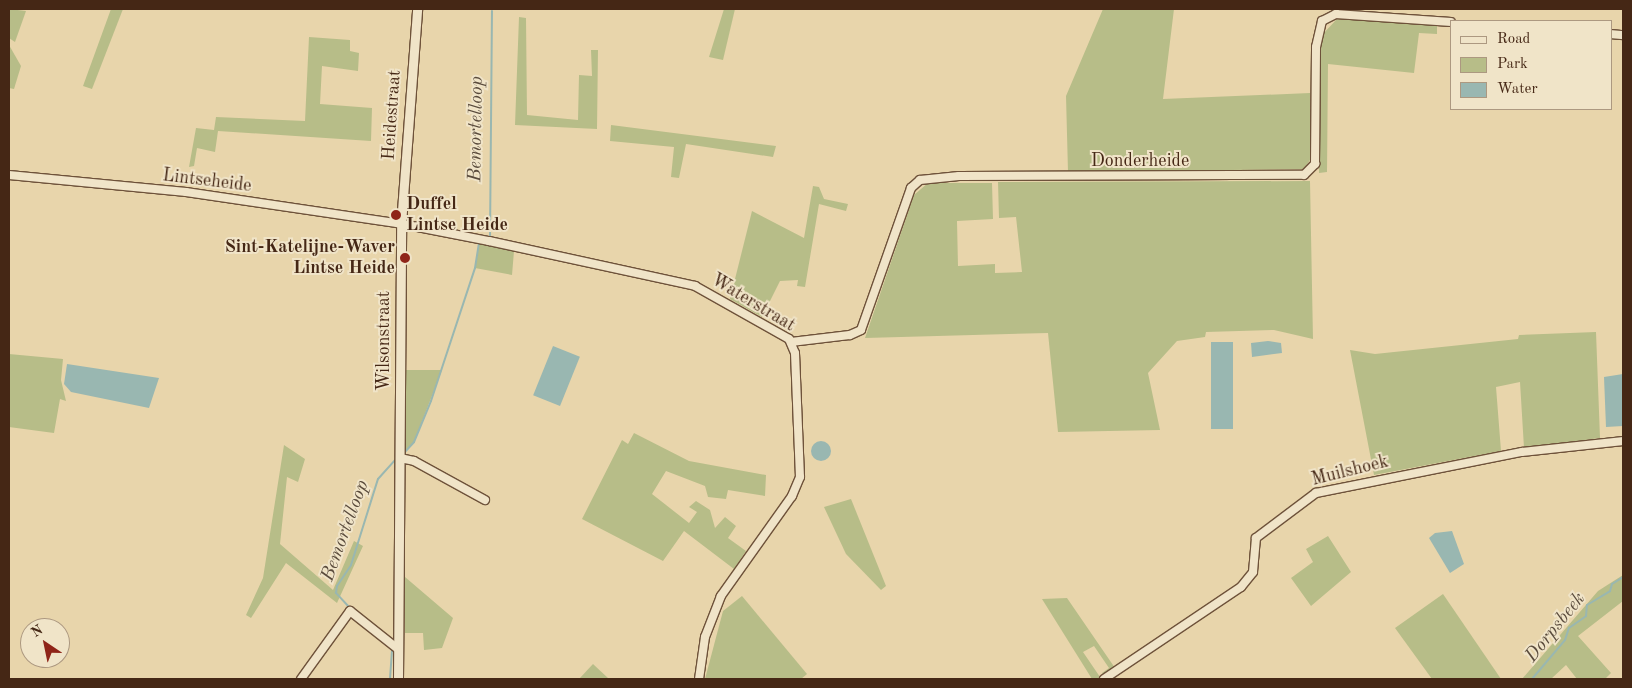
<!DOCTYPE html>
<html>
<head>
<meta charset="utf-8">
<style>
	body { margin:0 }
	#map { position:relative; width:1632px; height:688px; overflow:hidden; background:#e8d5ab; font-family:"Old Standard TT",serif }
	div>[style] { position:absolute }
	.green>* { inset:0; background:#b7bd88 }
	.water>* { inset:0; background:#99b7b1; transform-origin:0 0 }
	.round { border-radius:50% }
	.stream>* { height:2px; margin:-1px; padding:0 1px; transform-origin:1px; border-radius:1px; background:#99b7b1 }
	.roads { filter:drop-shadow(1px 0 #6e523a) drop-shadow(-1px 0 #6e523a) drop-shadow(0 1px #6e523a) drop-shadow(0 -1px #6e523a) }
	.minor>* { height:8px; margin:-4px; padding:0 4px; transform-origin:4px; border-radius:4px; background:#f0e4c8 }
	.tertiary>* { height:9px; margin:-4.5px; padding:0 4.5px; transform-origin:4.5px; border-radius:4.5px; background:#f0e4c8 }
	.dots>* { width:14px; height:14px; translate:-50% -50%; box-sizing:border-box; border:2px solid #f0e4c8; border-radius:50% }
	span { translate:-50% -50%; white-space:nowrap; text-align:center; line-height:1.15; -webkit-text-stroke:4px #f0e4c8; paint-order:stroke }
	.street-label { font-size:18px; color:#452715 }
	.poi-label { font-size:18px; color:#452715; font-weight:700 }
	.left { translate:0 -50%; text-align:left }
	.right { translate:-100% -50%; text-align:right }
	.water-label { font-size:19px; color:#5a4b3c; font-style:italic }
	.frame { position:absolute; inset:0; border:10px solid #452715; pointer-events:none }
	.legend { position:absolute; left:1450px; top:20px; width:162px; height:90px; box-sizing:border-box; background:#f0e4c8; border:1px solid #ac9880; margin:0; padding:6px 9px; list-style:none; font-size:15px; color:#452715 }
	.legend li { display:flex; align-items:center; gap:10px; height:25px }
	.legend b { width:25px; border:1px solid #ac9880 }
	.north { position:absolute; left:20px; top:618px; width:50px; height:50px; box-sizing:border-box; background:#f0e4c8; border:1px solid #ac9880; border-radius:50%; rotate:326deg; font-size:14px; font-weight:700; line-height:20px; text-align:center; color:#452715 }
	.north::after { content:''; display:block; margin:auto; width:18px; height:22px; background:#8f2418; clip-path:polygon(50% 0,100% 100%,50% 72%,0 100%) }
</style>
</head>
<body>
<div id="map">
	<div class="green">
		<div style="clip-path:polygon(9px 9px,26px 11px,15px 42px,9px 38px)"></div>
		<div style="clip-path:polygon(111px 9px,123px 9px,92px 89px,83px 86px)"></div>
		<div style="clip-path:polygon(724px 9px,735px 9px,723px 60px,709px 57px)"></div>
		<div style="clip-path:polygon(1103px 9px,1174px 9px,1163px 99px,1310px 93px,1310px 160px,1304px 169px,1068px 172px,1066px 96px)"></div>
		<div style="clip-path:polygon(519px 17px,526px 18px,527px 115px,578px 120px,579px 75px,592px 76px,591px 50px,598px 50px,597px 129px,515px 125px)"></div>
		<div style="clip-path:polygon(1337px 19px,1437px 25px,1437px 34px,1419px 33px,1414px 73px,1328px 64px,1327px 172px,1319px 173px,1321px 36px)"></div>
		<div style="clip-path:polygon(309px 37px,350px 40px,350px 51px,359px 53px,358px 71px,322px 66px,320px 104px,372px 108px,371px 141px,218px 131px,215px 152px,197px 148px,194px 166px,189px 167px,196px 128px,214px 130px,216px 117px,305px 121px)"></div>
		<div style="clip-path:polygon(9px 45px,21px 66px,14px 89px,9px 88px)"></div>
		<div style="clip-path:polygon(611px 125px,776px 146px,773px 157px,686px 144px,679px 178px,671px 177px,674px 147px,610px 141px)"></div>
		<div style="clip-path:polygon(1310px 181px,1313px 339px,1274px 330px,1206px 332px,1205px 337px,1177px 341px,1148px 373px,1160px 430px,1058px 432px,1048px 333px,865px 338px,914px 195px,928px 183px,992px 183px,993px 219px,957px 221px,958px 266px,995px 264px,995px 273px,1022px 272px,1016px 217px,999px 218px,998px 182px)"></div>
		<div style="clip-path:polygon(813px 186px,819px 187px,824px 199px,848px 204px,846px 211px,819px 204px,805px 287px,797px 286px,798px 280px,780px 281px,762px 317px,730px 299px,752px 211px,804px 238px)"></div>
		<div style="clip-path:polygon(479px 242px,514px 251px,512px 275px,475px 268px)"></div>
		<div style="clip-path:polygon(1596px 332px,1600px 438px,1524px 448px,1520px 382px,1496px 387px,1501px 451px,1374px 475px,1350px 350px,1375px 354px,1518px 339px,1519px 335px)"></div>
		<div style="clip-path:polygon(9px 354px,63px 359px,61px 380px,66px 401px,60px 399px,54px 433px,9px 427px)"></div>
		<div style="clip-path:polygon(404px 370px,442px 370px,414px 442px,403px 454px)"></div>
		<div style="clip-path:polygon(634px 433px,689px 461px,766px 475px,765px 496px,728px 490px,726px 499px,708px 497px,705px 486px,666px 471px,652px 494px,689px 523px,697px 512px,689px 507px,696px 501px,710px 510px,715px 528px,725px 517px,736px 526px,728px 538px,746px 551px,734px 569px,684px 531px,663px 561px,582px 519px,622px 440px,628px 444px)"></div>
		<div style="clip-path:polygon(284px 445px,305px 459px,298px 482px,287px 477px,280px 544px,333px 590px,354px 541px,363px 546px,337px 603px,286px 563px,251px 618px,246px 615px,263px 578px)"></div>
		<div style="clip-path:polygon(851px 499px,886px 586px,881px 590px,846px 554px,824px 507px)"></div>
		<div style="clip-path:polygon(1328px 536px,1351px 572px,1311px 606px,1291px 578px,1313px 562px,1306px 549px)"></div>
		<div style="clip-path:polygon(1623px 575px,1623px 601px,1578px 636px,1611px 673px,1605px 679px,1577px 679px,1566px 665px,1551px 679px,1522px 679px,1598px 591px)"></div>
		<div style="clip-path:polygon(405px 577px,453px 618px,442px 648px,424px 650px,423px 633px,405px 633px)"></div>
		<div style="clip-path:polygon(1443px 594px,1501px 679px,1432px 679px,1395px 628px)"></div>
		<div style="clip-path:polygon(742px 596px,807px 674px,801px 679px,705px 679px,723px 611px)"></div>
		<div style="clip-path:polygon(1067px 598px,1115px 668px,1104px 676px,1102px 673px,1109px 668px,1094px 646px,1083px 652px,1100px 677px,1097px 679px,1092px 679px,1042px 599px)"></div>
		<div style="clip-path:polygon(593px 664px,609px 679px,579px 679px)"></div>
	</div>
	<div class="water">
		<div style="clip-path:polygon(1268px 341px,1281px 343px,1282px 353px,1252px 357px,1251px 343px)"></div>
		<div style="left:1211px;top:342px;width:22px;height:87px"></div>
		<div style="left:553px;top:346px;width:29px;height:53px;rotate:22deg"></div>
		<div style="clip-path:polygon(67px 364px,159px 378px,149px 408px,71px 392px,64px 384px)"></div>
		<div style="clip-path:polygon(1623px 374px,1623px 426px,1606px 427px,1604px 377px)"></div>
		<div class="round" style="left:811px;top:441px;width:20px;height:20px"></div>
		<div style="clip-path:polygon(1452px 531px,1464px 564px,1450px 573px,1429px 538px,1435px 533px)"></div>
	</div>
	<div class="stream">
		<div style="left:490px;top:238px;width:227px;rotate:-89.5deg"></div>
		<div style="left:403px;top:454px;width:16px;rotate:-47deg"></div>
		<div style="left:414px;top:442px;width:44px;rotate:-67.5deg"></div>
		<div style="left:431px;top:401px;width:140px;rotate:-71.7deg"></div>
		<div style="left:475px;top:268px;width:26px;rotate:-81deg"></div>
		<div style="left:350px;top:608px;width:21px;rotate:-133deg"></div>
		<div style="left:336px;top:593px;width:7px;rotate:-82deg"></div>
		<div style="left:337px;top:586px;width:25px;rotate:-56deg"></div>
		<div style="left:351px;top:565px;width:90px;rotate:-72.6deg"></div>
		<div style="left:378px;top:479px;width:25px;rotate:-48deg"></div>
		<div style="left:390px;top:679px;width:31px;rotate:-86deg"></div>
		<div style="left:1532px;top:679px;width:51px;rotate:-49.8deg"></div>
		<div style="left:1565px;top:640px;width:13px;rotate:-72deg"></div>
		<div style="left:1569px;top:628px;width:21px;rotate:-35deg"></div>
		<div style="left:1586px;top:616px;width:11px;rotate:-85deg"></div>
		<div style="left:1587px;top:605px;width:27px;rotate:-31deg"></div>
		<div style="left:1610px;top:591px;width:7px;rotate:-74deg"></div>
		<div style="left:1612px;top:584px;width:13px;rotate:-32deg"></div>
	</div>
	<div class="roads">
		<div class="minor">
			<div style="left:1611px;top:34px;width:12px;rotate:5deg"></div>
			<div style="left:9px;top:175px;width:178px;rotate:5.5deg"></div>
			<div style="left:186px;top:192px;width:213px;rotate:8.4deg"></div>
			<div style="left:397px;top:223px;width:94px;rotate:11.1deg"></div>
			<div style="left:489px;top:241px;width:211px;rotate:12.3deg"></div>
			<div style="left:695px;top:286px;width:108px;rotate:29.4deg"></div>
			<div style="left:789px;top:339px;width:15px;rotate:67deg"></div>
			<div style="left:795px;top:353px;width:124px;rotate:87.7deg"></div>
			<div style="left:800px;top:477px;width:21px;rotate:113deg"></div>
			<div style="left:792px;top:496px;width:123px;rotate:125.4deg"></div>
			<div style="left:721px;top:596px;width:44px;rotate:111.3deg"></div>
			<div style="left:705px;top:637px;width:42px;rotate:98.1deg"></div>
			<div style="left:791px;top:342px;width:59px;rotate:-6.8deg"></div>
			<div style="left:850px;top:335px;width:12px;rotate:-24deg"></div>
			<div style="left:861px;top:330px;width:151px;rotate:-70.6deg"></div>
			<div style="left:911px;top:188px;width:12px;rotate:-42deg"></div>
			<div style="left:920px;top:180px;width:39px;rotate:-6deg"></div>
			<div style="left:959px;top:176px;width:345px;rotate:-0.2deg"></div>
			<div style="left:1304px;top:175px;width:16px;rotate:-45deg"></div>
			<div style="left:1315px;top:164px;width:117px;rotate:-89.5deg"></div>
			<div style="left:1316px;top:47px;width:27px;rotate:-77deg"></div>
			<div style="left:1322px;top:21px;width:16px;rotate:-27deg"></div>
			<div style="left:1336px;top:14px;width:115px;rotate:4deg"></div>
			<div style="left:400px;top:458px;width:14px;rotate:12deg"></div>
			<div style="left:414px;top:461px;width:81px;rotate:28.8deg"></div>
			<div style="left:301px;top:679px;width:84px;rotate:-54.2deg"></div>
			<div style="left:350px;top:611px;width:61px;rotate:38.4deg"></div>
			<div style="left:1104px;top:679px;width:165px;rotate:-33.9deg"></div>
			<div style="left:1241px;top:587px;width:19px;rotate:-51deg"></div>
			<div style="left:1253px;top:572px;width:34px;rotate:-85deg"></div>
			<div style="left:1256px;top:538px;width:75px;rotate:-36.9deg"></div>
			<div style="left:1316px;top:493px;width:210px;rotate:-11.3deg"></div>
			<div style="left:1522px;top:452px;width:102px;rotate:-6.2deg"></div>
		</div>
		<div class="tertiary">
			<div style="left:398px;top:679px;width:455px;rotate:-89.6deg"></div>
			<div style="left:401px;top:224px;width:216px;rotate:-85.7deg"></div>
		</div>
	</div>
	<div class="dots">
		<div style="left:396px;top:215px;background:#8f2418"></div>
		<div style="left:405px;top:258px;background:#8f2418"></div>
	</div>
	<div class="street-label">
		<span style="left:392px;top:115px;rotate:-86deg">Heidestraat</span>
		<span style="left:1140px;top:161px">Donderheide</span>
		<span style="left:207px;top:181px;rotate:7deg">Lintseheide</span>
		<span style="left:753px;top:303px;rotate:31deg">Waterstraat</span>
		<span style="left:384px;top:341px;rotate:-90deg">Wilsonstraat</span>
		<span style="left:1350px;top:471px;rotate:-14deg">Muilshoek</span>
	</div>
	<div class="poi-label">
		<span class="left" style="left:406px;top:215px">Duffel<br>Lintse Heide</span>
		<span class="right" style="left:395px;top:258px">Sint-Katelijne-Waver<br>Lintse Heide</span>
	</div>
	<div class="water-label">
		<span style="left:477px;top:129px;rotate:-89deg">Bemortelloop</span>
		<span style="left:346px;top:531px;rotate:-70deg">Bemortelloop</span>
		<span style="left:1556px;top:628px;rotate:-51deg">Dorpsbeek</span>
	</div>
	<div class="frame"></div>
	<ul class="legend">
	<li><b style="height:6px;background:#f0e4c8"></b>Road</li>
	<li><b style="height:14px;background:#b7bd88"></b>Park</li>
	<li><b style="height:14px;background:#99b7b1"></b>Water</li>
	</ul>
	<div class="north">N</div>
</div>
</body>
</html>
